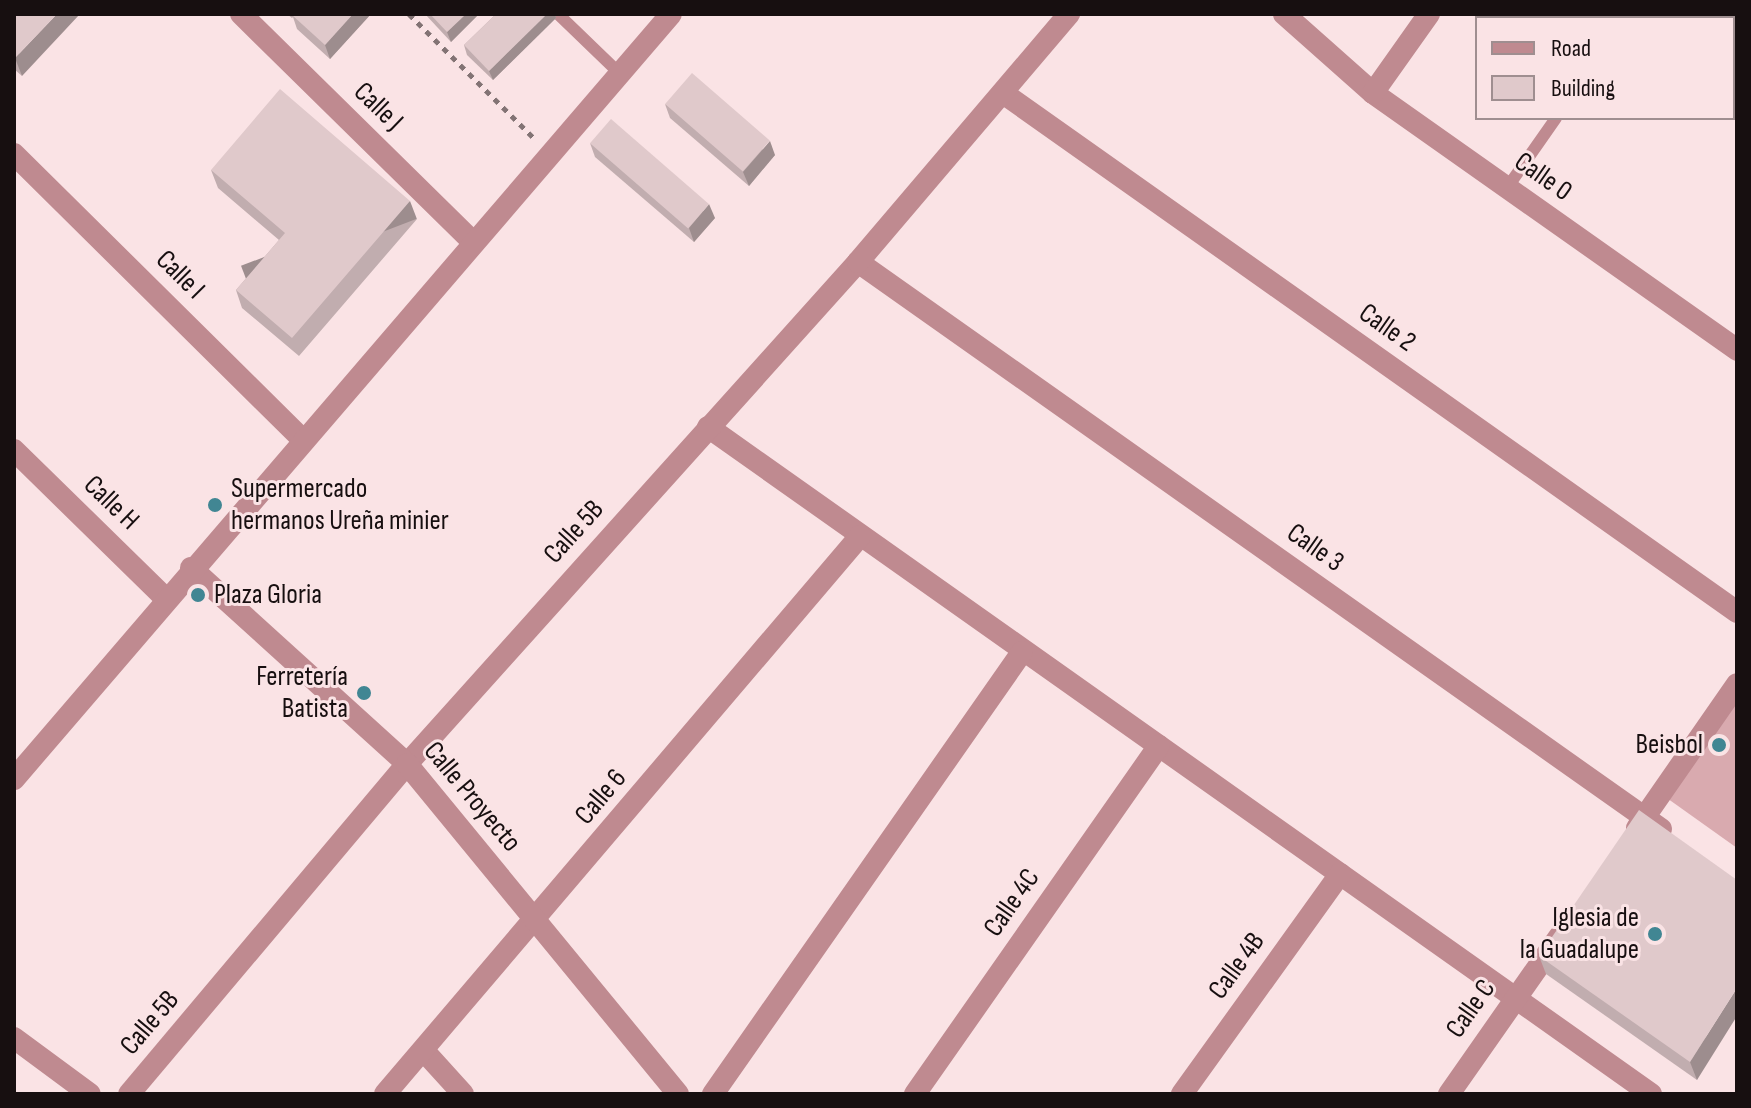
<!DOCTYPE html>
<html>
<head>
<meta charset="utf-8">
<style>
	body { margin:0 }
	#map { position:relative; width:1751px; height:1108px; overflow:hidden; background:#fae3e5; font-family:"Sofia Sans Condensed",sans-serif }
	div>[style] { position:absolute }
	.green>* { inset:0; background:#d9aaaf }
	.path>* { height:5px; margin-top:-2.5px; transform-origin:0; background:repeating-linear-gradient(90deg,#827374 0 6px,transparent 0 12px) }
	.service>* { height:12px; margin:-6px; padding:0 6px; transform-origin:6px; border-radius:6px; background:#bf8a90 }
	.minor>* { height:22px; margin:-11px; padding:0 11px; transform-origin:11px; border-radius:11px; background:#bf8a90 }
	.tertiary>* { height:22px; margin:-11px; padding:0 11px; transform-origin:11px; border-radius:11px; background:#bf8a90 }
	.wall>* { inset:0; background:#c1adaf }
	.shaded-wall>* { inset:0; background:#9d8d8e; transform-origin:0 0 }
	.building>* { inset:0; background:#e0c9cb; transform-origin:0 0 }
	.dots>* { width:22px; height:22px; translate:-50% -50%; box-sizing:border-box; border:4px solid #fae3e5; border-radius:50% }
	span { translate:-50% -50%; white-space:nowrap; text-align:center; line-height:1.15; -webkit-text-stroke:6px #fae3e5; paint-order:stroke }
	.street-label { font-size:28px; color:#170f10 }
	.poi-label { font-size:28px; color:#170f10 }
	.left { translate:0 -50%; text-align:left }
	.right { translate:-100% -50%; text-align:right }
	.frame { position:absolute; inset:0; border:16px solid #170f10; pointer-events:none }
	.legend { position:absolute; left:1475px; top:16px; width:260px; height:104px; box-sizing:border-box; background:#fae3e5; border:2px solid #9f8e90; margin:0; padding:10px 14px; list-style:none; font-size:24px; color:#170f10 }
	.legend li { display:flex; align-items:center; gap:16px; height:40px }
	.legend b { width:40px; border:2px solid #9f8e90 }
</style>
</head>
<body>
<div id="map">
	<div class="green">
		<div style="clip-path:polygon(1737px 694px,1737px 848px,1664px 796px)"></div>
	</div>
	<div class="path">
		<div style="left:409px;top:14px;width:177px;rotate:44.8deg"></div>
	</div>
	<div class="service">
		<div style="left:558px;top:14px;width:85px;rotate:44deg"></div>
		<div style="left:1625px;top:18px;width:5px;rotate:-53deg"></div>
		<div style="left:1507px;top:188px;width:85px;rotate:-55deg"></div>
	</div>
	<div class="minor">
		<div style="left:241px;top:14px;width:325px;rotate:44.5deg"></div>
		<div style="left:1284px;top:14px;width:119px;rotate:41.6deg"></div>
		<div style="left:1373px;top:93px;width:446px;rotate:35.2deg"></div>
		<div style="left:1003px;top:93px;width:899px;rotate:35.26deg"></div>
		<div style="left:1373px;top:93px;width:97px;rotate:-54.7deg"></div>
		<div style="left:14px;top:154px;width:407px;rotate:44.7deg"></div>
		<div style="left:858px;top:262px;width:983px;rotate:35.23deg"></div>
		<div style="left:708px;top:427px;width:1155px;rotate:35.27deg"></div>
		<div style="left:14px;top:450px;width:211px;rotate:44.4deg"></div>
		<div style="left:1637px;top:828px;width:175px;rotate:-55.2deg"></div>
		<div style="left:14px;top:1038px;width:94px;rotate:36.4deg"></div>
		<div style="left:424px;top:1051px;width:58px;rotate:47.8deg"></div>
		<div style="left:129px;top:1094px;width:431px;rotate:-49.9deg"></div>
		<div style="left:407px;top:764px;width:675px;rotate:-48.06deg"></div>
		<div style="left:858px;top:262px;width:326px;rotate:-49.6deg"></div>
		<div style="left:385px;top:1094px;width:733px;rotate:-49.59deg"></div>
		<div style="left:713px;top:1094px;width:539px;rotate:-55.04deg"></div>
		<div style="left:915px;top:1094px;width:425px;rotate:-55deg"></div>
		<div style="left:1182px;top:1094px;width:271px;rotate:-54.3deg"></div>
		<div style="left:1449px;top:1094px;width:192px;rotate:-55deg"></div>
	</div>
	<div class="tertiary">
		<div style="left:191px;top:568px;width:292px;rotate:42.2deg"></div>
		<div style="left:407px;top:764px;width:427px;rotate:50.6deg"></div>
		<div style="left:14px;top:779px;width:1008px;rotate:-49.34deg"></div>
	</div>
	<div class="wall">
		<div style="clip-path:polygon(14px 14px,22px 76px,14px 69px)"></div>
		<div style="clip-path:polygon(287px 14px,371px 14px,330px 59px,297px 29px,293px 17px,292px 18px)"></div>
		<div style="clip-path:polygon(425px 14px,479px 14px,451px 42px)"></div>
		<div style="clip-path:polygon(496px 14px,555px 14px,556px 18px,493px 80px,467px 55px,464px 45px)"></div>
		<div style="clip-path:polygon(665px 104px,775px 155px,749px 186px,670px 118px)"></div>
		<div style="clip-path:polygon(590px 143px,715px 218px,694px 242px,595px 157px)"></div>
		<div style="clip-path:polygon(211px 170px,417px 219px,299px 356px,242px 308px,236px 290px,279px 240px,218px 188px)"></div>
		<div style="clip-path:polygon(1737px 880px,1697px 1080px,1546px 974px,1539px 956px)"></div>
	</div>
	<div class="shaded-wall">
		<div style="clip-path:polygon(57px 14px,80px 14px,22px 76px,15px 58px)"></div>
		<div style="clip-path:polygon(353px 14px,371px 14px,330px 59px,325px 45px)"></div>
		<div style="clip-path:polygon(466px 14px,479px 14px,451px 42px,447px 32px)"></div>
		<div style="clip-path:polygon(547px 14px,555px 14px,556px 18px,493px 80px,489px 71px)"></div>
		<div style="clip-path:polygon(770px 141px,775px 155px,749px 186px,743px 172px)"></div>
		<div style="left:410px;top:201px;width:19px;height:181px;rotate:69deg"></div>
		<div style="clip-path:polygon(709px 204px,715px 218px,694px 242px,689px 228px)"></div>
		<div style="clip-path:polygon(1737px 988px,1737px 1016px,1697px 1080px,1690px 1062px)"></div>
	</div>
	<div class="building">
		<div style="clip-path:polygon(14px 14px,57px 14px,15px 58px,14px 57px)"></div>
		<div style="clip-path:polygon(292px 14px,353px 14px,325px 45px,292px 15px)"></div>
		<div style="clip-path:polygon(430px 14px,466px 14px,447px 32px)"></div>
		<div style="clip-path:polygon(496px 14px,547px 14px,489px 71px,464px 45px)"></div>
		<div style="left:692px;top:73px;width:103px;height:41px;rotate:41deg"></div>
		<div style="clip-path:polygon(280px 89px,410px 201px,292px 338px,236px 290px,285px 233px,211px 170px)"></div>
		<div style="left:611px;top:119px;width:130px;height:32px;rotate:41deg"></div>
		<div style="clip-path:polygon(1639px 810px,1737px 880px,1737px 988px,1690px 1062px,1539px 956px)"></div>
	</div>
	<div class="dots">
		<div style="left:215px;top:505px;background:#418693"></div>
		<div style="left:198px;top:595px;background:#418693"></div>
		<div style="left:364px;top:693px;background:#418693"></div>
		<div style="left:1719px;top:745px;background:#418693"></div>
		<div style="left:1655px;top:934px;background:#418693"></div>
	</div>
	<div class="street-label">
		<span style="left:378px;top:107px;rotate:44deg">Calle J</span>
		<span style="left:1543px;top:177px;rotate:35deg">Calle 0</span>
		<span style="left:180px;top:275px;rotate:45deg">Calle I</span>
		<span style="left:1387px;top:328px;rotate:35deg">Calle 2</span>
		<span style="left:111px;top:503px;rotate:44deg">Calle H</span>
		<span style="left:574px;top:532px;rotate:-48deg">Calle 5B</span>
		<span style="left:1315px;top:548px;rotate:35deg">Calle 3</span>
		<span style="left:472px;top:797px;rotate:50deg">Calle Proyecto</span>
		<span style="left:601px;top:797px;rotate:-50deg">Calle 6</span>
		<span style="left:1012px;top:903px;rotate:-55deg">Calle 4C</span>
		<span style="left:1237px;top:966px;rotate:-54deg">Calle 4B</span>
		<span style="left:1471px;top:1009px;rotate:-55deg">Calle C</span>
		<span style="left:150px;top:1023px;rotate:-50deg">Calle 5B</span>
	</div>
	<div class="poi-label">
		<span class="left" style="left:231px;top:505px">Supermercado<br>hermanos Ureña minier</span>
		<span class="left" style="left:214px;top:595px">Plaza Gloria</span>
		<span class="right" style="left:348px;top:693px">Ferretería<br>Batista</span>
		<span class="right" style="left:1703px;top:745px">Beisbol</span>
		<span class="right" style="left:1639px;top:934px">Iglesia de<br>la Guadalupe</span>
	</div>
	<div class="frame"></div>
	<ul class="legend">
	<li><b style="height:10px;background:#bf8a90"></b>Road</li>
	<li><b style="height:22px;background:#e0c9cb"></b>Building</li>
	</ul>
</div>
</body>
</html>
